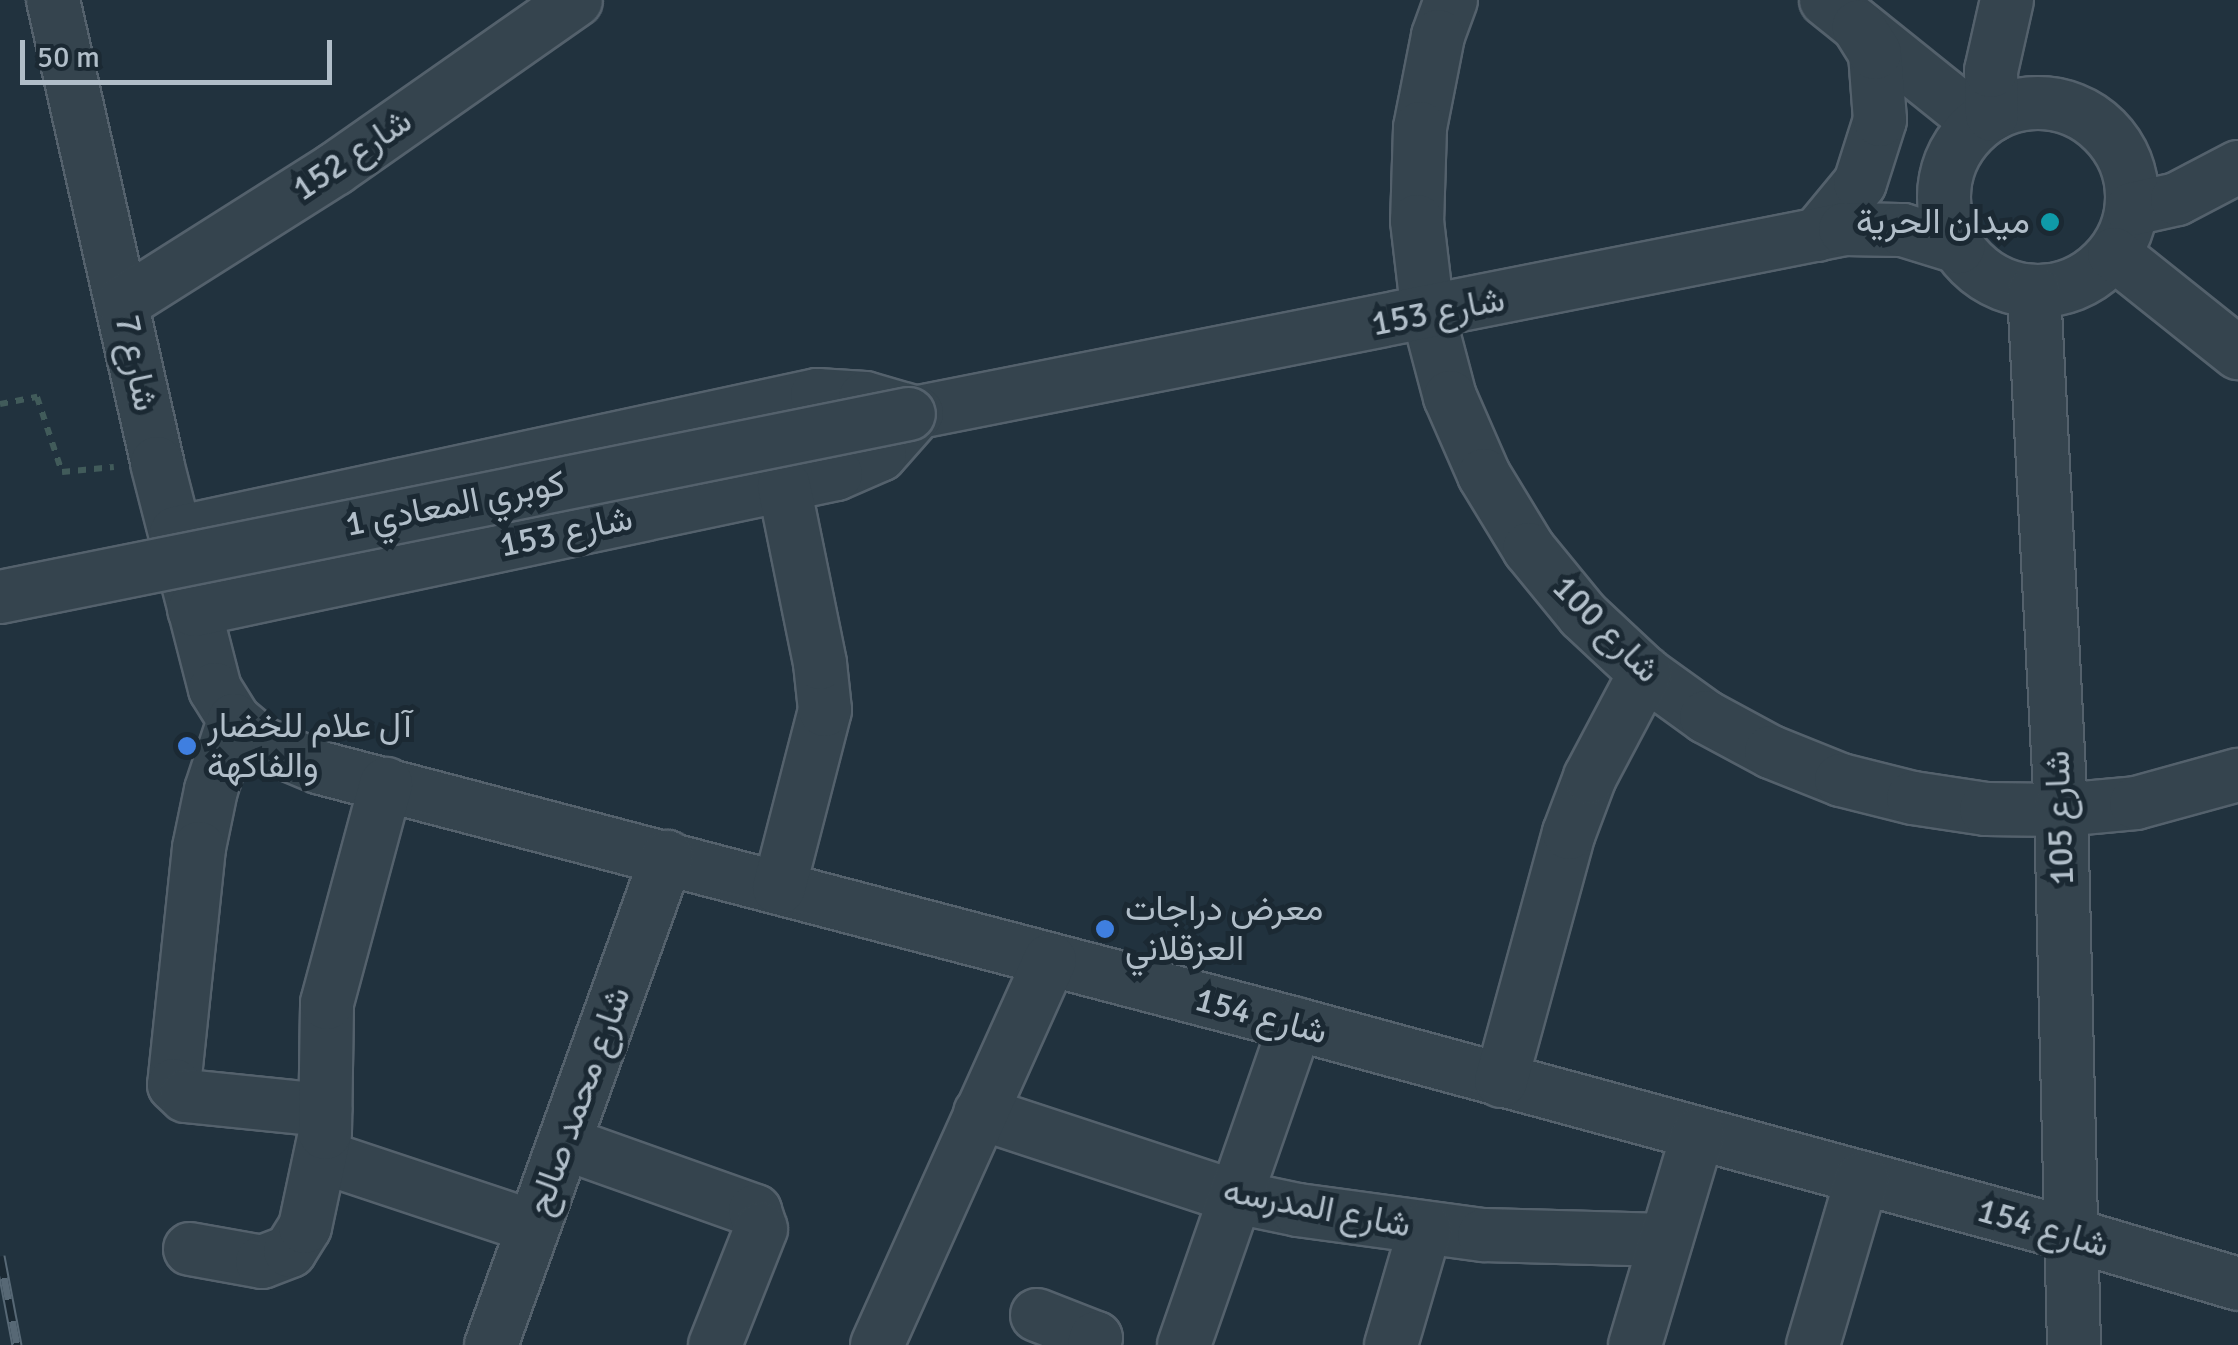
<!DOCTYPE html>
<html>
<head>
<meta charset="utf-8">
<style>
	body { margin:0 }
	#map { position:relative; width:2238px; height:1345px; overflow:hidden; background:#21323e; font-family:Signika,Vazirmatn,sans-serif }
	div>[style] { position:absolute }
	.path>* { height:6px; margin-top:-3px; transform-origin:0; background:repeating-linear-gradient(90deg,#415b5a 0 8px,transparent 0 16px) }
	.roads { filter:drop-shadow(2px 0 #54616c) drop-shadow(-2px 0 #54616c) drop-shadow(0 2px #54616c) drop-shadow(0 -2px #54616c) }
	.minor>* { height:52px; margin:-26px; padding:0 26px; transform-origin:26px; border-radius:26px; background:#35444e }
	.minor>.ring { margin:-26px; padding:0; box-sizing:content-box; background:none; border:52px solid #35444e; border-radius:50% }
	.rail>* { height:11px; margin-top:-5.5px; transform-origin:0; background:repeating-linear-gradient(90deg,#1b2933 0 22px,#576875 0 44px); box-sizing:border-box; border-block:2px solid #576875 }
	.bridges { filter:drop-shadow(2px 0 #54616c) drop-shadow(-2px 0 #54616c) drop-shadow(0 2px #54616c) drop-shadow(0 -2px #54616c) }
	.minor-bridge>* { height:52px; margin:-26px; padding:0 26px; transform-origin:26px; border-radius:26px; background:#35444e }
	.dots>* { width:28px; height:28px; translate:-50% -50%; box-sizing:border-box; border:5px solid #1b2933; border-radius:50% }
	span { translate:-50% -50%; white-space:nowrap; text-align:center; line-height:1.15; -webkit-text-stroke:10px #1b2933; paint-order:stroke }
	.street-label { font-size:35px; color:#b1bec9 }
	.poi-label { font-size:35px; color:#b1bec9 }
	.right { translate:-100% -50%; text-align:right }
	.left { translate:0 -50%; text-align:left }
	.scale { position:absolute; left:20px; top:40px; width:312px; height:45px; box-sizing:border-box; border:5px solid #b1bec9; border-top:0; padding-left:12px; font-size:30px; line-height:35px; white-space:nowrap; color:#b1bec9; -webkit-text-stroke:8px #1b2933; paint-order:stroke }
</style>
</head>
<body>
<div id="map">
	<div class="path">
		<div style="left:0;top:404px;width:38px;rotate:-11deg"></div>
		<div style="left:37px;top:397px;width:79px;rotate:71.6deg"></div>
		<div style="left:62px;top:472px;width:52px;rotate:-5.5deg"></div>
	</div>
	<div class="roads">
		<div class="minor">
			<div style="left:53px;top:0;width:475px;rotate:77.3deg"></div>
			<div style="left:157px;top:463px;width:233px;rotate:75.6deg"></div>
			<div style="left:215px;top:689px;width:36px;rotate:58deg"></div>
			<div style="left:234px;top:720px;width:35px;rotate:40deg"></div>
			<div style="left:261px;top:743px;width:65px;rotate:22.6deg"></div>
			<div style="left:321px;top:768px;width:1008px;rotate:14.71deg"></div>
			<div style="left:1296px;top:1024px;width:805px;rotate:15.19deg"></div>
			<div style="left:2073px;top:1235px;width:172px;rotate:16.5deg"></div>
			<div style="left:1451px;top:0;width:38px;rotate:110deg"></div>
			<div style="left:1438px;top:36px;width:94px;rotate:101.1deg"></div>
			<div style="left:1420px;top:128px;width:93px;rotate:91.8deg"></div>
			<div style="left:1417px;top:221px;width:94px;rotate:83.3deg"></div>
			<div style="left:1428px;top:314px;width:86px;rotate:75.2deg"></div>
			<div style="left:1450px;top:397px;width:85px;rotate:66.4deg"></div>
			<div style="left:1484px;top:475px;width:87px;rotate:58.7deg"></div>
			<div style="left:1529px;top:549px;width:85px;rotate:50.7deg"></div>
			<div style="left:1583px;top:615px;width:85px;rotate:43.1deg"></div>
			<div style="left:1645px;top:673px;width:75px;rotate:35.8deg"></div>
			<div style="left:1706px;top:717px;width:74px;rotate:28.3deg"></div>
			<div style="left:1771px;top:752px;width:75px;rotate:21.8deg"></div>
			<div style="left:1841px;top:780px;width:74px;rotate:14deg"></div>
			<div style="left:1913px;top:798px;width:74px;rotate:8.6deg"></div>
			<div style="left:1986px;top:809px;width:75px;rotate:0.8deg"></div>
			<div style="left:2061px;top:810px;width:75px;rotate:-5.3deg"></div>
			<div style="left:2136px;top:803px;width:106px;rotate:-15.4deg"></div>
			<div style="left:1826px;top:0;width:196px;rotate:38.8deg"></div>
			<div class="ring" style="left:1944px;top:103px;width:136px;height:136px"></div>
			<div style="left:1992px;top:115px;width:44px;rotate:-91.3deg"></div>
			<div style="left:1991px;top:71px;width:73px;rotate:-77.3deg"></div>
			<div style="left:2132px;top:209px;width:46px;rotate:-12.5deg"></div>
			<div style="left:2177px;top:199px;width:69px;rotate:-27.7deg"></div>
			<div style="left:1817px;top:235px;width:67px;rotate:-50.4deg"></div>
			<div style="left:1860px;top:183px;width:66px;rotate:-72.4deg"></div>
			<div style="left:1880px;top:120px;width:67px;rotate:-94.3deg"></div>
			<div style="left:1875px;top:53px;width:31px;rotate:-122deg"></div>
			<div style="left:2114px;top:254px;width:159px;rotate:38.6deg"></div>
			<div style="left:2034px;top:292px;width:519px;rotate:87.02deg"></div>
			<div style="left:2061px;top:810px;width:535px;rotate:88.61deg"></div>
			<div style="left:123px;top:303px;width:251px;rotate:-32.3deg"></div>
			<div style="left:335px;top:169px;width:294px;rotate:-35deg"></div>
			<div style="left:909px;top:414px;width:954px;rotate:-11.18deg"></div>
			<div style="left:1845px;top:229px;width:58px;rotate:1deg"></div>
			<div style="left:1903px;top:230px;width:58px;rotate:17.2deg"></div>
			<div style="left:176px;top:533px;width:656px;rotate:-12.15deg"></div>
			<div style="left:817px;top:395px;width:48px;rotate:3.6deg"></div>
			<div style="left:865px;top:398px;width:54px;rotate:16.1deg"></div>
			<div style="left:917px;top:413px;width:56px;rotate:131.4deg"></div>
			<div style="left:880px;top:455px;width:48px;rotate:156.6deg"></div>
			<div style="left:836px;top:474px;width:656px;rotate:168.04deg"></div>
			<div style="left:234px;top:720px;width:74px;rotate:108.2deg"></div>
			<div style="left:211px;top:790px;width:59px;rotate:101.7deg"></div>
			<div style="left:199px;top:848px;width:238px;rotate:96deg"></div>
			<div style="left:174px;top:1085px;width:16px;rotate:43deg"></div>
			<div style="left:186px;top:1096px;width:140px;rotate:5.8deg"></div>
			<div style="left:779px;top:888px;width:184px;rotate:-75.5deg"></div>
			<div style="left:825px;top:710px;width:47px;rotate:-96.1deg"></div>
			<div style="left:820px;top:663px;width:181px;rotate:-101.5deg"></div>
			<div style="left:1501px;top:1081px;width:257px;rotate:-74.7deg"></div>
			<div style="left:1569px;top:833px;width:60px;rotate:-69.4deg"></div>
			<div style="left:1590px;top:777px;width:118px;rotate:-62.1deg"></div>
			<div style="left:980px;top:1113px;width:269px;rotate:18.2deg"></div>
			<div style="left:1236px;top:1197px;width:63px;rotate:11.8deg"></div>
			<div style="left:1298px;top:1210px;width:188px;rotate:7.7deg"></div>
			<div style="left:1484px;top:1235px;width:182px;rotate:1.6deg"></div>
			<div style="left:564px;top:1143px;width:203px;rotate:19.6deg"></div>
			<div style="left:755px;top:1211px;width:19px;rotate:72deg"></div>
			<div style="left:761px;top:1229px;width:125px;rotate:111.6deg"></div>
			<div style="left:323px;top:1157px;width:221px;rotate:18.4deg"></div>
			<div style="left:190px;top:1249px;width:73px;rotate:10.2deg"></div>
			<div style="left:262px;top:1262px;width:30px;rotate:-21deg"></div>
			<div style="left:290px;top:1251px;width:28px;rotate:-58deg"></div>
			<div style="left:305px;top:1227px;width:96px;rotate:-78deg"></div>
			<div style="left:325px;top:1133px;width:130px;rotate:-89.1deg"></div>
			<div style="left:327px;top:1003px;width:227px;rotate:-74.9deg"></div>
			<div style="left:1037px;top:1315px;width:63px;rotate:21.3deg"></div>
			<div style="left:1096px;top:1338px;width:7px;rotate:106deg"></div>
			<div style="left:491px;top:1345px;width:519px;rotate:-70.17deg"></div>
			<div style="left:877px;top:1345px;width:422px;rotate:-65.8deg"></div>
			<div style="left:1184px;top:1345px;width:340px;rotate:-70.8deg"></div>
			<div style="left:1391px;top:1345px;width:121px;rotate:-73.7deg"></div>
			<div style="left:1635px;top:1345px;width:220px;rotate:-73.4deg"></div>
			<div style="left:1813px;top:1345px;width:174px;rotate:-73.6deg"></div>
		</div>
	</div>
	<div class="rail">
		<div style="left:0;top:1256px;width:91px;rotate:79.2deg"></div>
	</div>
	<div class="bridges">
		<div class="minor-bridge">
			<div style="left:0;top:597px;width:927px;rotate:-11.38deg"></div>
		</div>
	</div>
	<div class="dots">
		<div style="left:2050px;top:222px;background:#0f9aa8"></div>
		<div style="left:187px;top:746px;background:#3f7fe0"></div>
		<div style="left:1105px;top:929px;background:#3f7fe0"></div>
	</div>
	<div class="street-label">
		<span style="left:352px;top:155px;rotate:-34deg">شارع 152</span>
		<span style="left:1438px;top:312px;rotate:-11deg">شارع 153</span>
		<span style="left:136px;top:363px;rotate:78deg">شارع 7</span>
		<span style="left:455px;top:504px;rotate:-11deg">كوبري المعادي 1</span>
		<span style="left:566px;top:532px;rotate:-12deg">شارع 153</span>
		<span style="left:1606px;top:629px;rotate:45deg">شارع 100</span>
		<span style="left:2060px;top:818px;rotate:-92deg">شارع 105</span>
		<span style="left:1261px;top:1016px;rotate:15deg">شارع 154</span>
		<span style="left:579px;top:1101px;rotate:-70deg">شارع محمد صالح</span>
		<span style="left:1317px;top:1208px;rotate:11deg">شارع المدرسه</span>
		<span style="left:2043px;top:1228px;rotate:16deg">شارع 154</span>
	</div>
	<div class="poi-label">
		<span class="right" style="left:2030px;top:222px">ميدان الحرية</span>
		<span class="left" style="left:207px;top:746px">آل علام للخضار<br>والفاكهة</span>
		<span class="left" style="left:1125px;top:929px">معرض دراجات<br>العزقلاني</span>
	</div>
	<div class="scale">50 m</div>
</div>
</body>
</html>
